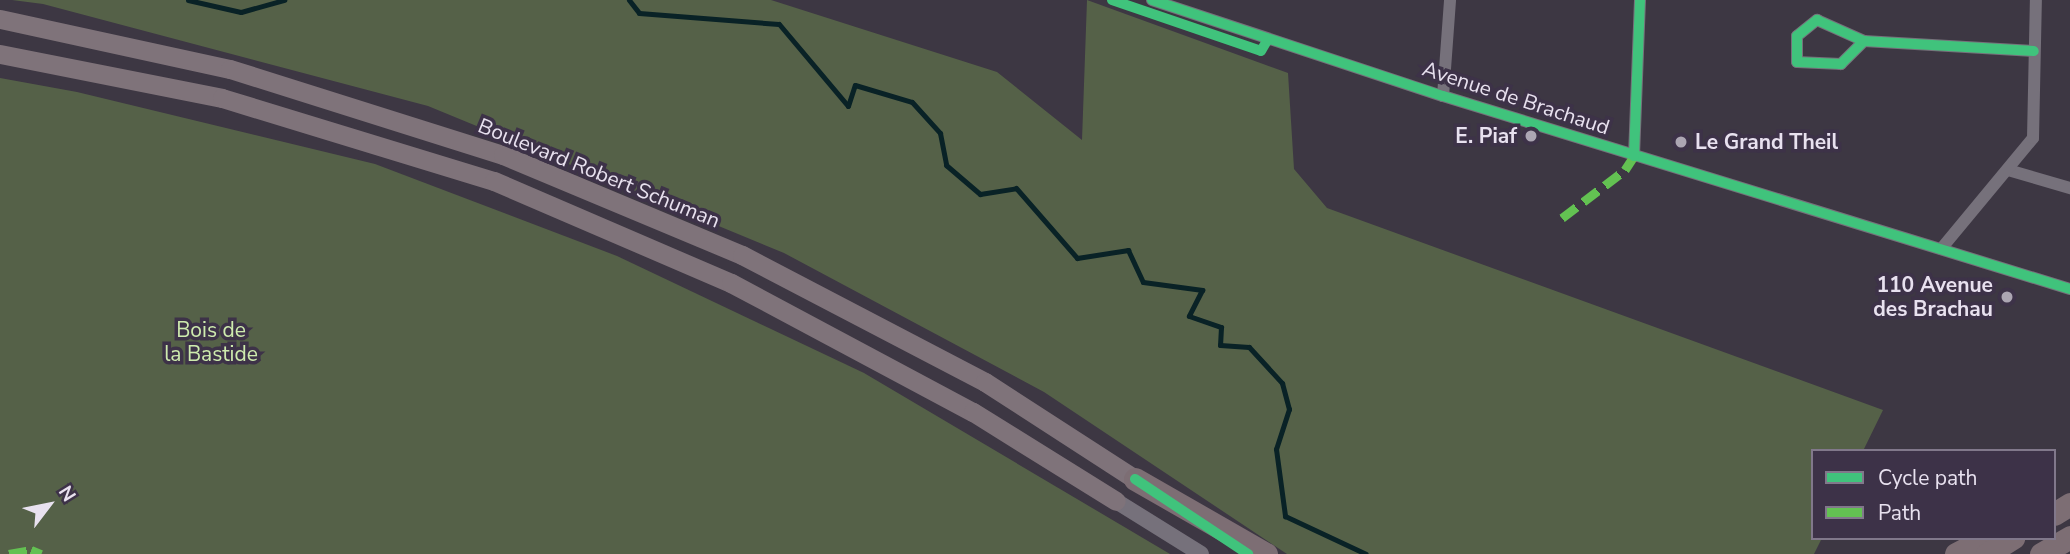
<!DOCTYPE html>
<html>
<head>
<meta charset="utf-8">
<style>
	body { margin:0 }
	#map { position:relative; width:2070px; height:554px; overflow:hidden; background:#3d3743; font-family:"Nunito Sans",sans-serif }
	div>[style] { position:absolute }
	.green>* { inset:0; background:#556148 }
	.stream>* { height:5px; margin:-2.5px; padding:0 2.5px; transform-origin:2.5px; border-radius:2.5px; background:#092226 }
	.minor>* { height:12px; margin:-6px; padding:0 6px; transform-origin:6px; border-radius:6px; background:#76717b }
	.tertiary>* { height:16px; margin:-8px; padding:0 8px; transform-origin:8px; border-radius:8px; background:#76717b }
	.primary>* { height:19px; margin:-9.5px; padding:0 9.5px; transform-origin:9.5px; border-radius:9.5px; background:#7f737a }
	.motorway>* { height:23px; margin:-11.5px; padding:0 11.5px; transform-origin:11.5px; border-radius:11.5px; background:#7d6e74 }
	.quiet>* { height:9px; margin-top:-4.5px; transform-origin:0; background:repeating-linear-gradient(90deg,#63c152 0 18px,transparent 0 27px) }
	.cycleway>* { height:10px; margin:-5px; padding:0 5px; transform-origin:5px; border-radius:5px; background:#40c37c }
	.dots>* { width:19px; height:19px; translate:-50% -50%; box-sizing:border-box; border:4px solid #3d3248; border-radius:50% }
	span { translate:-50% -50%; white-space:nowrap; text-align:center; line-height:1.15; -webkit-text-stroke:7px #3d3248; paint-order:stroke }
	.street-label { font-size:21px; color:#e8e1ef }
	.poi-label { font-size:21px; color:#e8e1ef; font-weight:700 }
	.right { translate:-100% -50%; text-align:right }
	.left { translate:0 -50%; text-align:left }
	.park-label { font-size:21px; color:#ceebae }
	.legend { position:absolute; left:1811px; top:449px; width:245px; height:91px; box-sizing:border-box; background:#3d3248; border:2px solid #81788b; margin:0; padding:9px 12px; list-style:none; font-size:21px; color:#e8e1ef }
	.legend li { display:flex; align-items:center; gap:14px; height:35px }
	.legend b { width:35px; border:2px solid #81788b }
	.north { position:absolute; left:14px; top:470px; width:70px; height:70px; -webkit-text-stroke:5px #3d3248; paint-order:stroke; rotate:58deg; font-size:19px; font-weight:700; line-height:28px; text-align:center; color:#e8e1ef }
	.north::after { content:''; display:block; margin:auto; width:24px; height:32px; background:#e8e1ef; clip-path:polygon(50% 0,100% 100%,50% 72%,0 100%) }
</style>
</head>
<body>
<div id="map">
	<div class="green">
		<div style="clip-path:polygon(12px 0,771px 0,997px 72px,1082px 140px,1087px 0,1288px 73px,1294px 169px,1327px 208px,1883px 410px,1863px 451px,1813px 451px,1813px 538px,1822px 538px,1814px 554px,1287px 554px,1044px 392px,784px 253px,428px 106px,43px 4px)"></div>
		<div style="clip-path:polygon(0 78px,77px 92px,375px 164px,617px 256px,864px 373px,1170px 554px,0 554px)"></div>
	</div>
	<div class="stream">
		<div style="left:188px;top:0;width:54px;rotate:12.8deg"></div>
		<div style="left:241px;top:12px;width:45px;rotate:-15.6deg"></div>
		<div style="left:629px;top:0;width:16px;rotate:52deg"></div>
		<div style="left:639px;top:13px;width:140px;rotate:4.5deg"></div>
		<div style="left:779px;top:24px;width:107px;rotate:49.9deg"></div>
		<div style="left:848px;top:106px;width:22px;rotate:-72deg"></div>
		<div style="left:855px;top:85px;width:59px;rotate:16.6deg"></div>
		<div style="left:912px;top:102px;width:42px;rotate:47.9deg"></div>
		<div style="left:940px;top:133px;width:33px;rotate:79deg"></div>
		<div style="left:946px;top:165px;width:45px;rotate:40.5deg"></div>
		<div style="left:980px;top:194px;width:36px;rotate:-9deg"></div>
		<div style="left:1016px;top:188px;width:93px;rotate:48.9deg"></div>
		<div style="left:1077px;top:258px;width:52px;rotate:-8.9deg"></div>
		<div style="left:1128px;top:250px;width:35px;rotate:65deg"></div>
		<div style="left:1143px;top:282px;width:60px;rotate:7.7deg"></div>
		<div style="left:1202px;top:290px;width:29px;rotate:117deg"></div>
		<div style="left:1189px;top:316px;width:34px;rotate:19deg"></div>
		<div style="left:1221px;top:327px;width:18px;rotate:93deg"></div>
		<div style="left:1220px;top:345px;width:29px;rotate:4deg"></div>
		<div style="left:1249px;top:347px;width:49px;rotate:47.5deg"></div>
		<div style="left:1282px;top:383px;width:27px;rotate:75deg"></div>
		<div style="left:1289px;top:409px;width:42px;rotate:108deg"></div>
		<div style="left:1276px;top:449px;width:68px;rotate:82.3deg"></div>
		<div style="left:1285px;top:516px;width:89px;rotate:25.1deg"></div>
	</div>
	<div class="minor">
		<div style="left:1152px;top:0;width:306px;rotate:18.3deg"></div>
		<div style="left:1443px;top:96px;width:656px;rotate:17.11deg"></div>
		<div style="left:1864px;top:41px;width:33px;rotate:135deg"></div>
		<div style="left:1841px;top:64px;width:44px;rotate:-177.4deg"></div>
		<div style="left:1797px;top:62px;width:26px;rotate:-90deg"></div>
		<div style="left:1797px;top:36px;width:26px;rotate:-39deg"></div>
		<div style="left:1817px;top:20px;width:51px;rotate:24.1deg"></div>
		<div style="left:1864px;top:41px;width:170px;rotate:3.4deg"></div>
		<div style="left:1443px;top:96px;width:96px;rotate:-85.8deg"></div>
		<div style="left:1634px;top:156px;width:156px;rotate:-87.8deg"></div>
		<div style="left:2008px;top:170px;width:65px;rotate:16.2deg"></div>
		<div style="left:1941px;top:249px;width:144px;rotate:-50.3deg"></div>
		<div style="left:2033px;top:138px;width:138px;rotate:-88.8deg"></div>
	</div>
	<div class="tertiary">
		<div style="left:1116px;top:501px;width:100px;rotate:31.9deg"></div>
	</div>
	<div class="primary">
		<div style="left:0;top:19px;width:235px;rotate:12.3deg"></div>
		<div style="left:230px;top:69px;width:286px;rotate:17.5deg"></div>
		<div style="left:503px;top:155px;width:259px;rotate:22.7deg"></div>
		<div style="left:742px;top:255px;width:274px;rotate:27.6deg"></div>
		<div style="left:985px;top:382px;width:179px;rotate:32.9deg"></div>
		<div style="left:0;top:54px;width:226px;rotate:11.2deg"></div>
		<div style="left:222px;top:98px;width:284px;rotate:17deg"></div>
		<div style="left:494px;top:181px;width:258px;rotate:23.3deg"></div>
		<div style="left:731px;top:283px;width:274px;rotate:28.1deg"></div>
		<div style="left:973px;top:412px;width:168px;rotate:31.9deg"></div>
	</div>
	<div class="motorway">
		<div style="left:1135px;top:479px;width:151px;rotate:29.8deg"></div>
		<div style="left:2054px;top:514px;width:19px;rotate:-32deg"></div>
		<div style="left:1956px;top:554px;width:34px;rotate:-28deg"></div>
		<div style="left:1987px;top:554px;width:31px;rotate:-32deg"></div>
		<div style="left:2041px;top:554px;width:34px;rotate:-30deg"></div>
	</div>
	<div class="quiet">
		<div style="left:1562px;top:218px;width:79px;rotate:-37.3deg"></div>
		<div style="left:1625px;top:170px;width:17px;rotate:-57deg"></div>
		<div style="left:9px;top:554px;width:22px;rotate:-10deg"></div>
		<div style="left:31px;top:550px;width:11px;rotate:22deg"></div>
	</div>
	<div class="cycleway">
		<div style="left:1112px;top:0;width:157px;rotate:18.9deg"></div>
		<div style="left:1261px;top:51px;width:14px;rotate:-60deg"></div>
		<div style="left:1152px;top:0;width:306px;rotate:18.3deg"></div>
		<div style="left:1443px;top:96px;width:656px;rotate:17.11deg"></div>
		<div style="left:1864px;top:41px;width:33px;rotate:135deg"></div>
		<div style="left:1841px;top:64px;width:44px;rotate:-177.4deg"></div>
		<div style="left:1797px;top:62px;width:26px;rotate:-90deg"></div>
		<div style="left:1797px;top:36px;width:26px;rotate:-39deg"></div>
		<div style="left:1817px;top:20px;width:51px;rotate:24.1deg"></div>
		<div style="left:1864px;top:41px;width:170px;rotate:3.4deg"></div>
		<div style="left:1634px;top:156px;width:156px;rotate:-87.8deg"></div>
		<div style="left:1135px;top:479px;width:136px;rotate:33.6deg"></div>
	</div>
	<div class="dots">
		<div style="left:1531px;top:136px;background:#aca6b3"></div>
		<div style="left:1681px;top:142px;background:#aca6b3"></div>
		<div style="left:2007px;top:297px;background:#aca6b3"></div>
	</div>
	<div class="street-label">
		<span style="left:1516px;top:98px;rotate:18deg">Avenue de Brachaud</span>
		<span style="left:599px;top:173px;rotate:22deg">Boulevard Robert Schuman</span>
	</div>
	<div class="poi-label">
		<span class="right" style="left:1517px;top:136px">E. Piaf</span>
		<span class="left" style="left:1695px;top:142px">Le Grand Theil</span>
		<span class="right" style="left:1993px;top:297px">110 Avenue<br>des Brachau</span>
	</div>
	<div class="park-label">
		<span style="left:211px;top:342px">Bois de<br>la Bastide</span>
	</div>
	<ul class="legend">
	<li><b style="height:9px;background:#40c37c"></b>Cycle path</li>
	<li><b style="height:9px;background:#63c152"></b>Path</li>
	</ul>
	<div class="north">N</div>
</div>
</body>
</html>
